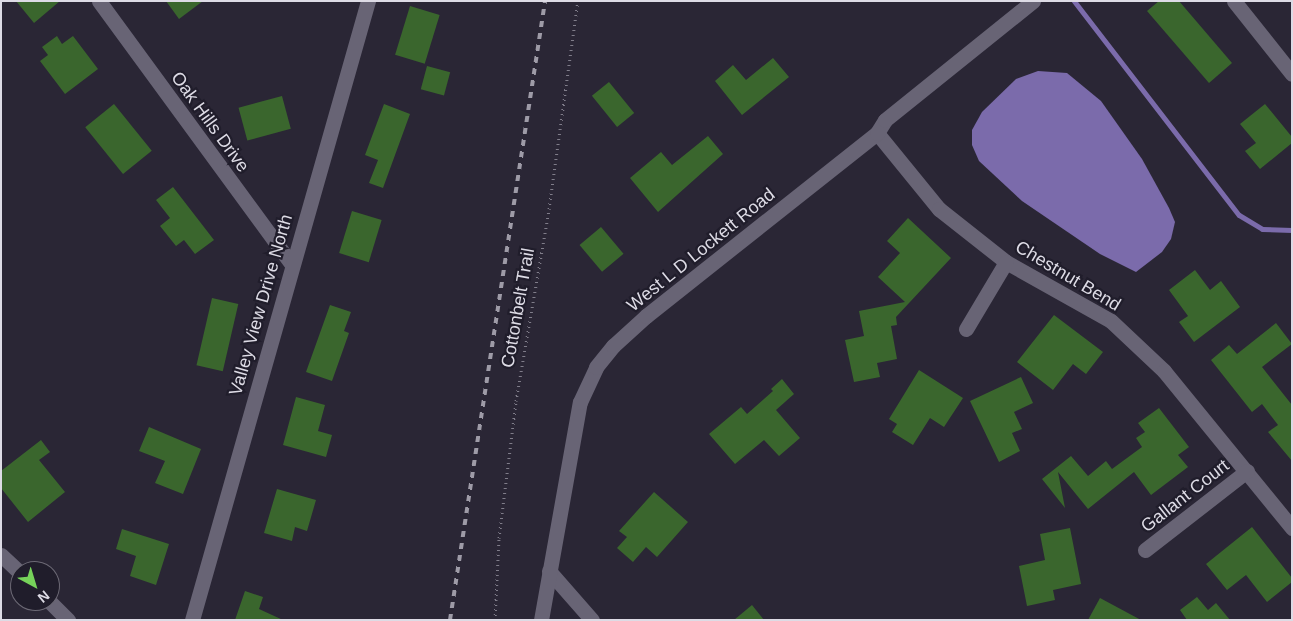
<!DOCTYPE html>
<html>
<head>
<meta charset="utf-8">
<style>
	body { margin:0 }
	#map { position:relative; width:1293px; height:621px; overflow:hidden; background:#2a2635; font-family:Arial,sans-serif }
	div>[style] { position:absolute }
	.water>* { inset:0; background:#7b6bab }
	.stream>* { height:5px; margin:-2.5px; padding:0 2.5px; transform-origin:2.5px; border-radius:2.5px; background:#7b6bab }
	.building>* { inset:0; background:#3a662d; transform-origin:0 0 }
	.path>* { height:3px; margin-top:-1.5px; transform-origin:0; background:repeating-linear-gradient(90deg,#807d8a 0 1px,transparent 0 5px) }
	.minor>* { height:15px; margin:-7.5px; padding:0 7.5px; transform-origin:7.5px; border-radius:7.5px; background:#686475 }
	.secondary>* { height:15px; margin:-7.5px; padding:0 7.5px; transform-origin:7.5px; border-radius:7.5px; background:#686475 }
	.rail>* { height:4px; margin-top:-2px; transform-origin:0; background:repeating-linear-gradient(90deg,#9e9ba7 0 6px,transparent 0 12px) }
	span { translate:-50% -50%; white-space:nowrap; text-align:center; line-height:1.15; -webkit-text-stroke:4.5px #201d2b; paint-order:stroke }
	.street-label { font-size:18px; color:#dddbe5 }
	.frame { position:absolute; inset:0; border:2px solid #dddbe5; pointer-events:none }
	.north { position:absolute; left:10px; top:561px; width:50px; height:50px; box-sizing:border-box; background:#201d2b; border:1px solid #6c6975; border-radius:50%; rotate:141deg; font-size:14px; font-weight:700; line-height:20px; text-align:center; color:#dddbe5 }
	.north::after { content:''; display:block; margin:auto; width:18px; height:22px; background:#76d25a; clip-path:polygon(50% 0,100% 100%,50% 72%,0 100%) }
</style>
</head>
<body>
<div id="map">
	<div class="water">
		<div style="clip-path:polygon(1038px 71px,1067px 73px,1101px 101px,1142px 159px,1169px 208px,1175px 222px,1171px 239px,1162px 252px,1136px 272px,1100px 254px,1022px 201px,979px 161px,972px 145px,972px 130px,982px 112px,1016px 79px)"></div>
	</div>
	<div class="stream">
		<div style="left:1074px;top:1px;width:270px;rotate:52.4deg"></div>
		<div style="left:1239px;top:215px;width:27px;rotate:31deg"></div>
		<div style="left:1262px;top:229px;width:30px;rotate:2deg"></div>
	</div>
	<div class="building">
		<div style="clip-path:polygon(16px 1px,60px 1px,34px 23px)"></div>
		<div style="clip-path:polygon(166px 1px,203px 1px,179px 19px)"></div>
		<div style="clip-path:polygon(1159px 1px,1179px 1px,1232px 63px,1209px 83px,1147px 11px)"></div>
		<div style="left:410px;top:6px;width:31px;height:51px;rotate:17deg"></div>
		<div style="clip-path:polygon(57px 36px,62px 44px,73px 36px,98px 69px,65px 94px,40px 61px,48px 55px,42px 47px)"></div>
		<div style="clip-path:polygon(773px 58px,789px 77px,742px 115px,715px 81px,733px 65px,746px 80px)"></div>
		<div style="left:427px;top:66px;width:24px;height:24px;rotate:15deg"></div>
		<div style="left:609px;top:82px;width:40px;height:22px;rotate:51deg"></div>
		<div style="left:282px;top:96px;width:34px;height:45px;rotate:75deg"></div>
		<div style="left:114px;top:104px;width:60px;height:37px;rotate:51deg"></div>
		<div style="clip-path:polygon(384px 104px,410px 114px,383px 188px,369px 183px,378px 160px,365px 155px)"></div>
		<div style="clip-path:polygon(1265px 104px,1292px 137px,1292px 143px,1260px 169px,1245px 151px,1256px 143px,1240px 124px)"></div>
		<div style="clip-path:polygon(708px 136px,723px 154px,658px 212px,630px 178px,661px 152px,672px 165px)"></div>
		<div style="clip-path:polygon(173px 187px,214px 240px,195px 254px,184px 240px,176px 246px,160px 226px,170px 218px,156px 200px)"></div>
		<div style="left:352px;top:211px;width:31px;height:44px;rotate:17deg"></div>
		<div style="clip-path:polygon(908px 218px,951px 258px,896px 317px,897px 325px,891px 326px,897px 359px,877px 363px,880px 377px,854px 382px,845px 340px,864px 336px,859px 311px,905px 302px,878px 277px,900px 253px,887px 241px)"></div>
		<div style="left:601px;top:227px;width:35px;height:28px;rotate:50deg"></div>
		<div style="clip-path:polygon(1195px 270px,1210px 290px,1221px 281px,1240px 307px,1194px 342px,1179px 322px,1188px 316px,1169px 290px)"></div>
		<div style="left:212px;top:298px;width:27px;height:69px;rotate:13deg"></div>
		<div style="clip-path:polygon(330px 305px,351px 312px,344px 331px,349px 333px,332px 381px,306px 372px)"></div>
		<div style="clip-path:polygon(1054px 315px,1103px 352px,1086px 374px,1073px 364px,1053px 390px,1017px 362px)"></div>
		<div style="clip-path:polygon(1276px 323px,1292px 344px,1262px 367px,1292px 405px,1292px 461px,1268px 432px,1278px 425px,1262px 404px,1252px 412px,1211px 360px,1229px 345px,1237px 354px)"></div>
		<div style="clip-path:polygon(919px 370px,963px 398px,944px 427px,930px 418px,913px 445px,892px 432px,897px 424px,889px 419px)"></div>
		<div style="clip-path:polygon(1021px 377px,1033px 403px,1014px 412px,1022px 429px,1012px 433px,1020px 451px,999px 462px,970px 401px)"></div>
		<div style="clip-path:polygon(782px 379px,794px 394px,776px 410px,800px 438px,779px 456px,764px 440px,735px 464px,709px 434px,741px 407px,747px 414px,773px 391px,771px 389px)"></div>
		<div style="clip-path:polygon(296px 397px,325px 405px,318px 431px,332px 435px,326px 457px,283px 445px)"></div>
		<div style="clip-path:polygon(1159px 408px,1189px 447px,1178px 455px,1188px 467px,1151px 495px,1134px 472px,1088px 509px,1058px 472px,1065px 508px,1042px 479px,1071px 456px,1088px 476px,1106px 461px,1112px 469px,1142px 447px,1136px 438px,1145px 432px,1138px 423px)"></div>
		<div style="clip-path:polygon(149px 427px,201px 449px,183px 494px,155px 483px,165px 461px,139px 451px)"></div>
		<div style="clip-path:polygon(41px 440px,50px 452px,39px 460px,65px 492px,28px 522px,1px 488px,1px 471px)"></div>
		<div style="clip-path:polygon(277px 489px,316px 500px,307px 531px,295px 527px,292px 541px,264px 533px)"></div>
		<div style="clip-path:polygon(654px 492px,688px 522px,657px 557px,646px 547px,633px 562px,617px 548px,627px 537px,619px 531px)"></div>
		<div style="clip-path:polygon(1252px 527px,1292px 578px,1292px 582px,1267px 602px,1246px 575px,1227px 590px,1206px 564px)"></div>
		<div style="clip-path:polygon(1070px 528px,1081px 584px,1053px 590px,1055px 600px,1027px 606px,1019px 566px,1045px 560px,1040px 534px)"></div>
		<div style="clip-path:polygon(122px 529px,169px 544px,156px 585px,130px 576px,136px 556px,116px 549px)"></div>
		<div style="clip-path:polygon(245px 591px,263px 597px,259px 609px,283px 620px,235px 620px)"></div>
		<div style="clip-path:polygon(1197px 597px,1208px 610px,1216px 603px,1230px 620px,1187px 620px,1180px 610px)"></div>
		<div style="clip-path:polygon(1100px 598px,1141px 620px,1088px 620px)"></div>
		<div style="clip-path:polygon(752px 605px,764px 620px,734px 620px)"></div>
	</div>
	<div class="path">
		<div style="left:495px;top:620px;width:82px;rotate:-87.2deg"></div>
		<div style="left:499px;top:538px;width:138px;rotate:-82.9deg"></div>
		<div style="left:516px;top:401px;width:195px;rotate:-80.2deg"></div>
		<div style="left:549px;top:209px;width:210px;rotate:-82.1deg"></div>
	</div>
	<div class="minor">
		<div style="left:99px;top:1px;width:327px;rotate:53.8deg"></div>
		<div style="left:1234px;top:1px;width:93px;rotate:51.5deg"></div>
		<div style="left:877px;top:133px;width:98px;rotate:50.8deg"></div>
		<div style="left:939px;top:209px;width:85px;rotate:38.3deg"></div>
		<div style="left:1006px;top:262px;width:120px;rotate:29.3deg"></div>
		<div style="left:1111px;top:321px;width:73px;rotate:43.3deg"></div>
		<div style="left:1164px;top:371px;width:203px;rotate:50.8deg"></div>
		<div style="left:966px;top:329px;width:78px;rotate:-59.2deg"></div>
		<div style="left:1145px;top:550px;width:129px;rotate:-37.8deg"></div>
		<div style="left:1px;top:555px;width:26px;rotate:43deg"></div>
		<div style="left:549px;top:571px;width:65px;rotate:48.7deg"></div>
		<div style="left:49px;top:601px;width:27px;rotate:45deg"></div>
		<div style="left:192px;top:620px;width:644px;rotate:-74.13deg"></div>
	</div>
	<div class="secondary">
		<div style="left:541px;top:620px;width:221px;rotate:-79.9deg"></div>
		<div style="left:580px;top:402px;width:38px;rotate:-65deg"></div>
		<div style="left:596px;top:367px;width:27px;rotate:-51deg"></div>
		<div style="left:613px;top:346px;width:45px;rotate:-42.3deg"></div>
		<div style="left:646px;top:316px;width:295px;rotate:-38.4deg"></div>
		<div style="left:877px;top:133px;width:15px;rotate:-58deg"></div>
		<div style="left:885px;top:120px;width:190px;rotate:-38.8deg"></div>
	</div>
	<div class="rail">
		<div style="left:450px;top:620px;width:626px;rotate:-81.27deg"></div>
	</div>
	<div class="street-label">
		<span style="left:210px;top:122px;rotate:54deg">Oak Hills Drive</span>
		<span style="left:701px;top:250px;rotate:-39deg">West L D Lockett Road</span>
		<span style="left:1068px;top:276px;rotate:31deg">Chestnut Bend</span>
		<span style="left:261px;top:305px;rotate:-74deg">Valley View Drive North</span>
		<span style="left:518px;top:308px;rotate:-80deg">Cottonbelt Trail</span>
		<span style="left:1185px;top:496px;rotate:-38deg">Gallant Court</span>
	</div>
	<div class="frame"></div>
	<div class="north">N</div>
</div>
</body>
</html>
